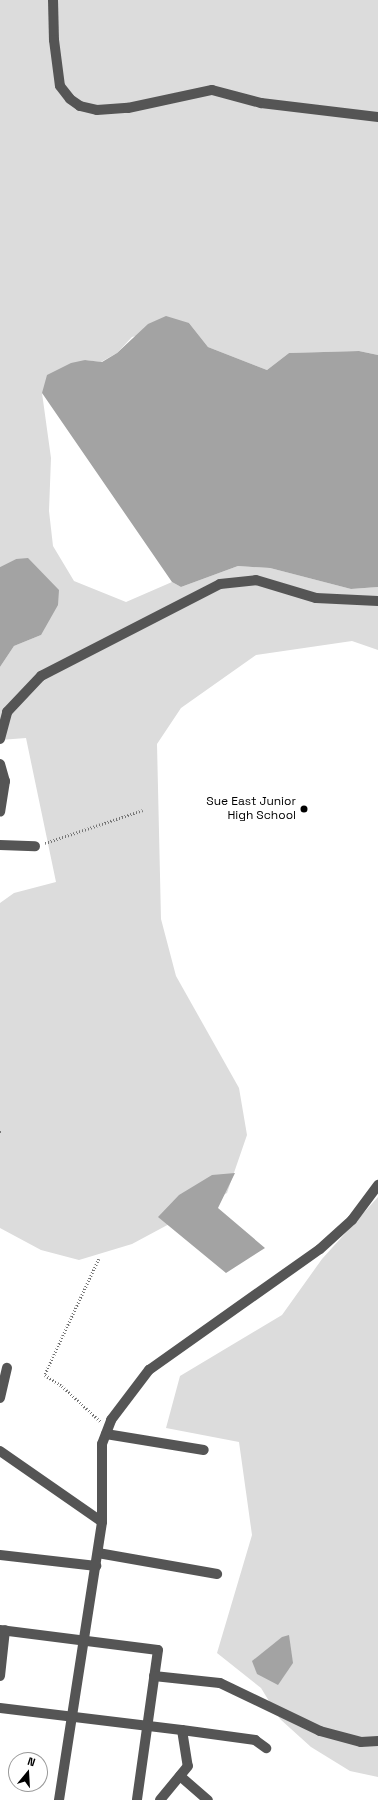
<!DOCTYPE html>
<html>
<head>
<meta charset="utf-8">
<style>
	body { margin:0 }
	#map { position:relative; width:378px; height:1800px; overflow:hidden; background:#fff; font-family:"Space Grotesk",sans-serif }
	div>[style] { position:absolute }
	.green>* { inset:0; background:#dcdcdc }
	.water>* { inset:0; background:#a3a3a3 }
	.path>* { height:2.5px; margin-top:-1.25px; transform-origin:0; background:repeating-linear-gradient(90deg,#777 0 1px,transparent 0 3px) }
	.minor>* { height:10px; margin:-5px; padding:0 5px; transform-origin:5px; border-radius:5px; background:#555 }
	.dots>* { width:11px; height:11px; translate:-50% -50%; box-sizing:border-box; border:2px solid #fff; border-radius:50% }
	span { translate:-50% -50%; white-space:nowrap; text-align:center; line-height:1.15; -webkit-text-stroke:3px #fff; paint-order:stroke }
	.poi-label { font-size:12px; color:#000 }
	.right { translate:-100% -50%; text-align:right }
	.north { position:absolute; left:8px; top:1752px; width:40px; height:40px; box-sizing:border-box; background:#fff; border:1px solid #999; border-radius:50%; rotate:18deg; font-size:11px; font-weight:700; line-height:16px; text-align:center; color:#000 }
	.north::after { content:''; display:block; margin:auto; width:14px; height:18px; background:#000; clip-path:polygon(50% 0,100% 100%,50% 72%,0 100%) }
</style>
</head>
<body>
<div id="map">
	<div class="green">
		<div style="clip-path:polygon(0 0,378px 0,378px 355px,359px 351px,289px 353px,267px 370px,208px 347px,189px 323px,132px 337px,117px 353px,101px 362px,85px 360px,42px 393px,51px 458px,49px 511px,53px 546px,74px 581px,126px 602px,172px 582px,181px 587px,238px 566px,270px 568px,351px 589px,378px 587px,378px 650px,352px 641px,256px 655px,181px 708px,157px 744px,161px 919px,176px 976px,239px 1088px,247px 1135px,227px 1193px,132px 1244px,79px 1260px,41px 1250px,0 1228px,0 903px,14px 893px,56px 882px,26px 738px,0 740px,0 667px,14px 646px,41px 635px,16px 559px,0 567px)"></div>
		<div style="clip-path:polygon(378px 1197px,378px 1777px,350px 1771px,311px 1747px,280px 1719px,261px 1688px,217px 1653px,252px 1535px,239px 1442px,166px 1428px,180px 1376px,282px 1315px,322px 1259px)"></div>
	</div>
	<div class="water">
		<div style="clip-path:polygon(166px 316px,189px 323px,208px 347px,267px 370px,289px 353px,359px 351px,378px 355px,378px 587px,351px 589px,270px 568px,238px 566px,181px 587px,172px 582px,42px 393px,47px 375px,71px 363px,85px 360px,102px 362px,117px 353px,148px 324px)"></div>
		<div style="clip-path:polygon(28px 558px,59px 590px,58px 605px,41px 635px,14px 646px,0 667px,0 567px,16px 559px)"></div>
		<div style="clip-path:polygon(235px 1173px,218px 1208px,265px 1248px,226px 1273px,158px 1217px,179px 1195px,212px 1175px)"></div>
		<div style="clip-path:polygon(289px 1635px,293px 1663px,278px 1685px,257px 1674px,252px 1661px,282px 1637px)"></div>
	</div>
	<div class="path">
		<div style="left:45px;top:843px;width:103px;rotate:-18.6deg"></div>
		<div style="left:0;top:1132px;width:3px"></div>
		<div style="left:99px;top:1259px;width:128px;rotate:115deg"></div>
		<div style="left:45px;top:1375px;width:20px;rotate:33deg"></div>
		<div style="left:62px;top:1386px;width:52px;rotate:42.6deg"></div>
	</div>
	<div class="minor">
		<div style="left:53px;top:0;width:40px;rotate:88.6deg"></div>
		<div style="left:54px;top:40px;width:46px;rotate:82.6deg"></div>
		<div style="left:60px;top:86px;width:16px;rotate:52deg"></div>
		<div style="left:70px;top:99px;width:12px;rotate:35deg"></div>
		<div style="left:80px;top:106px;width:17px;rotate:13deg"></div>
		<div style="left:97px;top:110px;width:31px;rotate:-4deg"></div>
		<div style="left:128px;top:108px;width:86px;rotate:-12.1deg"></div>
		<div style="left:212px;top:90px;width:51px;rotate:14.9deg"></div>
		<div style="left:261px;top:103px;width:118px;rotate:6.8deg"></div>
		<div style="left:0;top:739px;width:28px;rotate:-75deg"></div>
		<div style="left:7px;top:712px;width:50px;rotate:-46.6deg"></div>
		<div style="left:41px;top:676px;width:201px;rotate:-27.2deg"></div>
		<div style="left:220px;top:584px;width:36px;rotate:-6deg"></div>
		<div style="left:256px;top:580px;width:63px;rotate:16.7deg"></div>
		<div style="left:316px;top:598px;width:62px;rotate:2.8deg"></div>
		<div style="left:0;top:764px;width:18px;rotate:74deg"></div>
		<div style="left:5px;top:781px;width:31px;rotate:99deg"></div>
		<div style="left:0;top:845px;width:35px;rotate:2deg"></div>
		<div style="left:0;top:1398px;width:31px;rotate:-77deg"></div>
		<div style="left:106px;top:1434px;width:99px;rotate:9.3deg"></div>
		<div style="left:0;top:1451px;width:124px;rotate:34.8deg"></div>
		<div style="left:98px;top:1553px;width:121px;rotate:10deg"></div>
		<div style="left:0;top:1555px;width:97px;rotate:6.5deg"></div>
		<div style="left:0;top:1630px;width:159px;rotate:7.2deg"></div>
		<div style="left:158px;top:1650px;width:151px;rotate:98deg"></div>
		<div style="left:0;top:1676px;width:46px;rotate:-83.8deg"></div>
		<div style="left:154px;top:1676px;width:66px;rotate:6.1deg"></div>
		<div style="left:220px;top:1683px;width:111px;rotate:25.6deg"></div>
		<div style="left:320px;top:1731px;width:42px;rotate:15deg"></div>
		<div style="left:361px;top:1742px;width:17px;rotate:-3deg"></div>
		<div style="left:0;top:1708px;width:183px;rotate:6.9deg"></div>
		<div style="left:182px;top:1730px;width:36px;rotate:81deg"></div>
		<div style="left:188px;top:1766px;width:44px;rotate:129.5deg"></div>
		<div style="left:182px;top:1730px;width:74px;rotate:7.8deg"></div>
		<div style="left:255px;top:1740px;width:14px;rotate:36deg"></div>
		<div style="left:180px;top:1776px;width:37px;rotate:41deg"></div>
		<div style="left:59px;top:1800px;width:281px;rotate:-81.2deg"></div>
		<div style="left:102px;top:1522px;width:78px;rotate:-90deg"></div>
		<div style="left:102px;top:1444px;width:26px;rotate:-69deg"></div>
		<div style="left:111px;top:1420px;width:63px;rotate:-52.8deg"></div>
		<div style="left:149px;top:1370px;width:209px;rotate:-35.3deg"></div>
		<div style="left:320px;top:1249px;width:43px;rotate:-42.2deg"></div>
		<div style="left:352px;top:1220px;width:44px;rotate:-53.4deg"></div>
	</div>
	<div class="dots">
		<div style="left:304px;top:809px;background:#000"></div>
	</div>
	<div class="poi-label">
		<span class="right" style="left:296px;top:809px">Sue East Junior<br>High School</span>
	</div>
	<div class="north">N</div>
</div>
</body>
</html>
